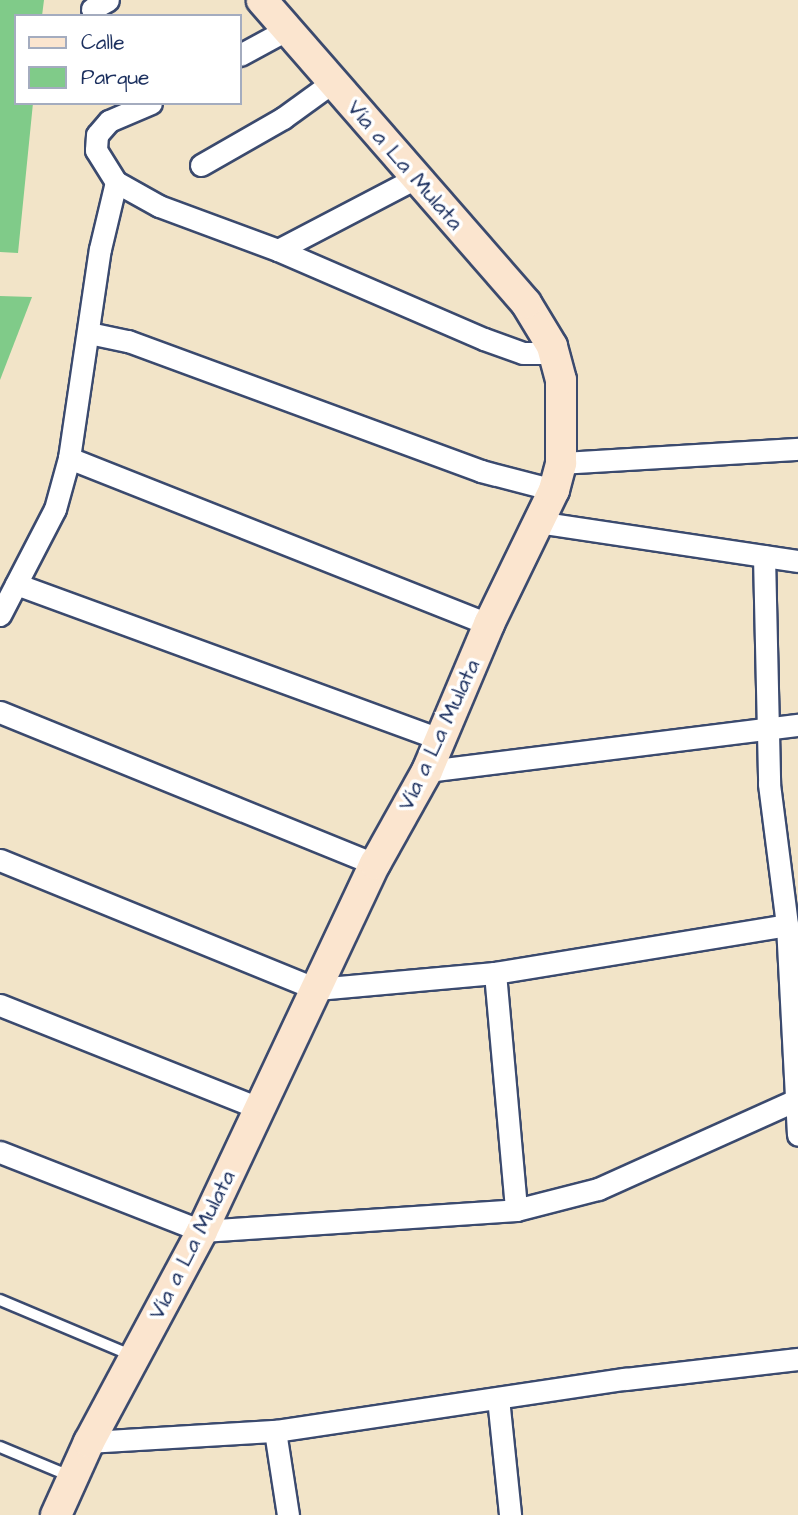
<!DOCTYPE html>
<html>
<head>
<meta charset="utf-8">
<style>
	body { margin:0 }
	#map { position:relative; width:798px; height:1515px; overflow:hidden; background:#f2e4c8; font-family:"Architects Daughter",sans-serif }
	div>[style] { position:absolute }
	.green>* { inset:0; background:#80cb89 }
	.roads { filter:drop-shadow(2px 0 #3b4a6e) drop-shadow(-2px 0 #3b4a6e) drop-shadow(0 2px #3b4a6e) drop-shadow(0 -2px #3b4a6e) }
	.lane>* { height:10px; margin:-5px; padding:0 5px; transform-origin:5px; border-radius:5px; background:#fff }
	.street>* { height:21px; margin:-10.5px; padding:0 10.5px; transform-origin:10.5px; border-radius:10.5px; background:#fff }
	.secondary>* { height:30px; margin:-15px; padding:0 15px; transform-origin:15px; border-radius:15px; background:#fbe5cf }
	span { translate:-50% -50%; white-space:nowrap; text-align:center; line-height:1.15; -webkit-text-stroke:7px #fff; paint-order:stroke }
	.street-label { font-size:23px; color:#1b2f5e }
	.legend { position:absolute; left:14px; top:14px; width:228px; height:91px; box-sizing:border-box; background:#fff; border:2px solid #a4acbf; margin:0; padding:9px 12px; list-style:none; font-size:21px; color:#1b2f5e }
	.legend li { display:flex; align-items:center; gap:14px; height:35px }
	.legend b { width:35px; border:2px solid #a4acbf }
</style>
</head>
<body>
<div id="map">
	<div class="green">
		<div style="clip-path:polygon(0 0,44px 0,42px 16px,16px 16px,16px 103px,33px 103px,18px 253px,0 252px)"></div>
		<div style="clip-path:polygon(0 296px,32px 297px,0 380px)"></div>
	</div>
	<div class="roads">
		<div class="lane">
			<div style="left:0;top:1300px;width:144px;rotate:22.8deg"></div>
			<div style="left:0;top:1447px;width:78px;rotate:22.6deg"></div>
		</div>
		<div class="street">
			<div style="left:92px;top:9px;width:18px;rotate:-29deg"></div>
			<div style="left:240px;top:55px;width:55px;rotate:-28.4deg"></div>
			<div style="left:151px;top:103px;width:46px;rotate:156.8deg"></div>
			<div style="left:109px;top:121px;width:18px;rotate:131deg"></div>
			<div style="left:97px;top:135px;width:15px;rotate:94deg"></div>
			<div style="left:96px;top:150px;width:38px;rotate:58deg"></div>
			<div style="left:116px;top:182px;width:49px;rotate:29.2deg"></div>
			<div style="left:159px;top:206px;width:127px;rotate:20.3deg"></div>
			<div style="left:278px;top:250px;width:224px;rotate:23.4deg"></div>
			<div style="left:484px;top:339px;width:41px;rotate:19.7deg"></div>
			<div style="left:523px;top:353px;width:20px"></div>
			<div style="left:543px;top:353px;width:11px;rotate:-38deg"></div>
			<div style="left:201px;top:165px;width:95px;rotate:-29.8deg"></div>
			<div style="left:283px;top:118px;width:62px;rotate:-35.8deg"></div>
			<div style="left:278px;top:250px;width:156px;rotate:-27.6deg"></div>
			<div style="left:89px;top:333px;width:40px;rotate:12deg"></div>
			<div style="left:128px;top:341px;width:376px;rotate:20.2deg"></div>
			<div style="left:481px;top:471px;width:75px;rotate:14.6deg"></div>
			<div style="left:69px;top:458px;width:452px;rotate:21.6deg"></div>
			<div style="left:561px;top:463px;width:237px;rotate:-3.4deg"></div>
			<div style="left:537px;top:522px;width:264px;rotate:8.5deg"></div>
			<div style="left:764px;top:556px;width:228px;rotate:88.7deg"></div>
			<div style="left:769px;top:784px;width:142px;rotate:82.7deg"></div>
			<div style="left:787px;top:925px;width:210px;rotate:87deg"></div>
			<div style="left:16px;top:584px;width:451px;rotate:20.1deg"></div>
			<div style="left:0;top:615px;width:119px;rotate:-62.6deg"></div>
			<div style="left:55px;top:509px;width:53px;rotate:-74.6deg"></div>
			<div style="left:69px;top:458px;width:211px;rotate:-81.6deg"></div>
			<div style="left:100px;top:249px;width:69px;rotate:-76.6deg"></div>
			<div style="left:0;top:712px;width:405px;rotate:22.1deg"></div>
			<div style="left:427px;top:771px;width:374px;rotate:-7.1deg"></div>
			<div style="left:0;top:860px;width:341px;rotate:22.2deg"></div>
			<div style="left:316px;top:989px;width:180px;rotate:-5.1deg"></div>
			<div style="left:495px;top:973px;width:296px;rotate:-9.3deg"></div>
			<div style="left:495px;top:973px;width:238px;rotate:84.9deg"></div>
			<div style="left:0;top:1005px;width:279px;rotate:21.7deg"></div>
			<div style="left:0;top:1152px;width:217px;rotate:21.4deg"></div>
			<div style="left:202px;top:1231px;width:315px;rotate:-3.8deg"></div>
			<div style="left:516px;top:1210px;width:85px;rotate:-14.4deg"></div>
			<div style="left:598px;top:1189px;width:219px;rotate:-24.2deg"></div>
			<div style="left:498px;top:1398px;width:118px;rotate:84.1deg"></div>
			<div style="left:275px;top:1431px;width:85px;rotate:81.2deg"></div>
			<div style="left:89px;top:1442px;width:186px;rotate:-3.4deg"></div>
			<div style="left:275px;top:1431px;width:354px;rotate:-8.5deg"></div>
			<div style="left:625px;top:1379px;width:174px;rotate:-6.6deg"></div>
		</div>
		<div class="secondary">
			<div style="left:56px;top:1515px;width:80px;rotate:-65.7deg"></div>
			<div style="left:89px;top:1442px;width:239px;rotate:-61.8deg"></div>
			<div style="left:202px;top:1231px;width:406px;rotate:-64.8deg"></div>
			<div style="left:375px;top:864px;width:107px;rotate:-60.8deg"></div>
			<div style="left:427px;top:771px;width:160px;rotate:-67.1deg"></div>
			<div style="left:489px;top:624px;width:149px;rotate:-64.1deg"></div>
			<div style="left:554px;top:490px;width:28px;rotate:-75deg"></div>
			<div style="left:561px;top:463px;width:83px;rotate:-90deg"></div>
			<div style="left:561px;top:380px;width:35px;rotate:-105deg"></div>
			<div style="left:552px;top:346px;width:50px;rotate:-121.2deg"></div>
			<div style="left:526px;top:303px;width:402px;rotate:-131.1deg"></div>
		</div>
	</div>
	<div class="street-label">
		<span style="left:405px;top:165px;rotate:49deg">Vía a La Mulata</span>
		<span style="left:439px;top:735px;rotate:-65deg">Vía a La Mulata</span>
		<span style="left:192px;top:1245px;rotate:-63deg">Vía a La Mulata</span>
	</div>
	<ul class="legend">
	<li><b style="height:9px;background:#fbe5cf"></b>Calle</li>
	<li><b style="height:19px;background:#80cb89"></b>Parque</li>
	</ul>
</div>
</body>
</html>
